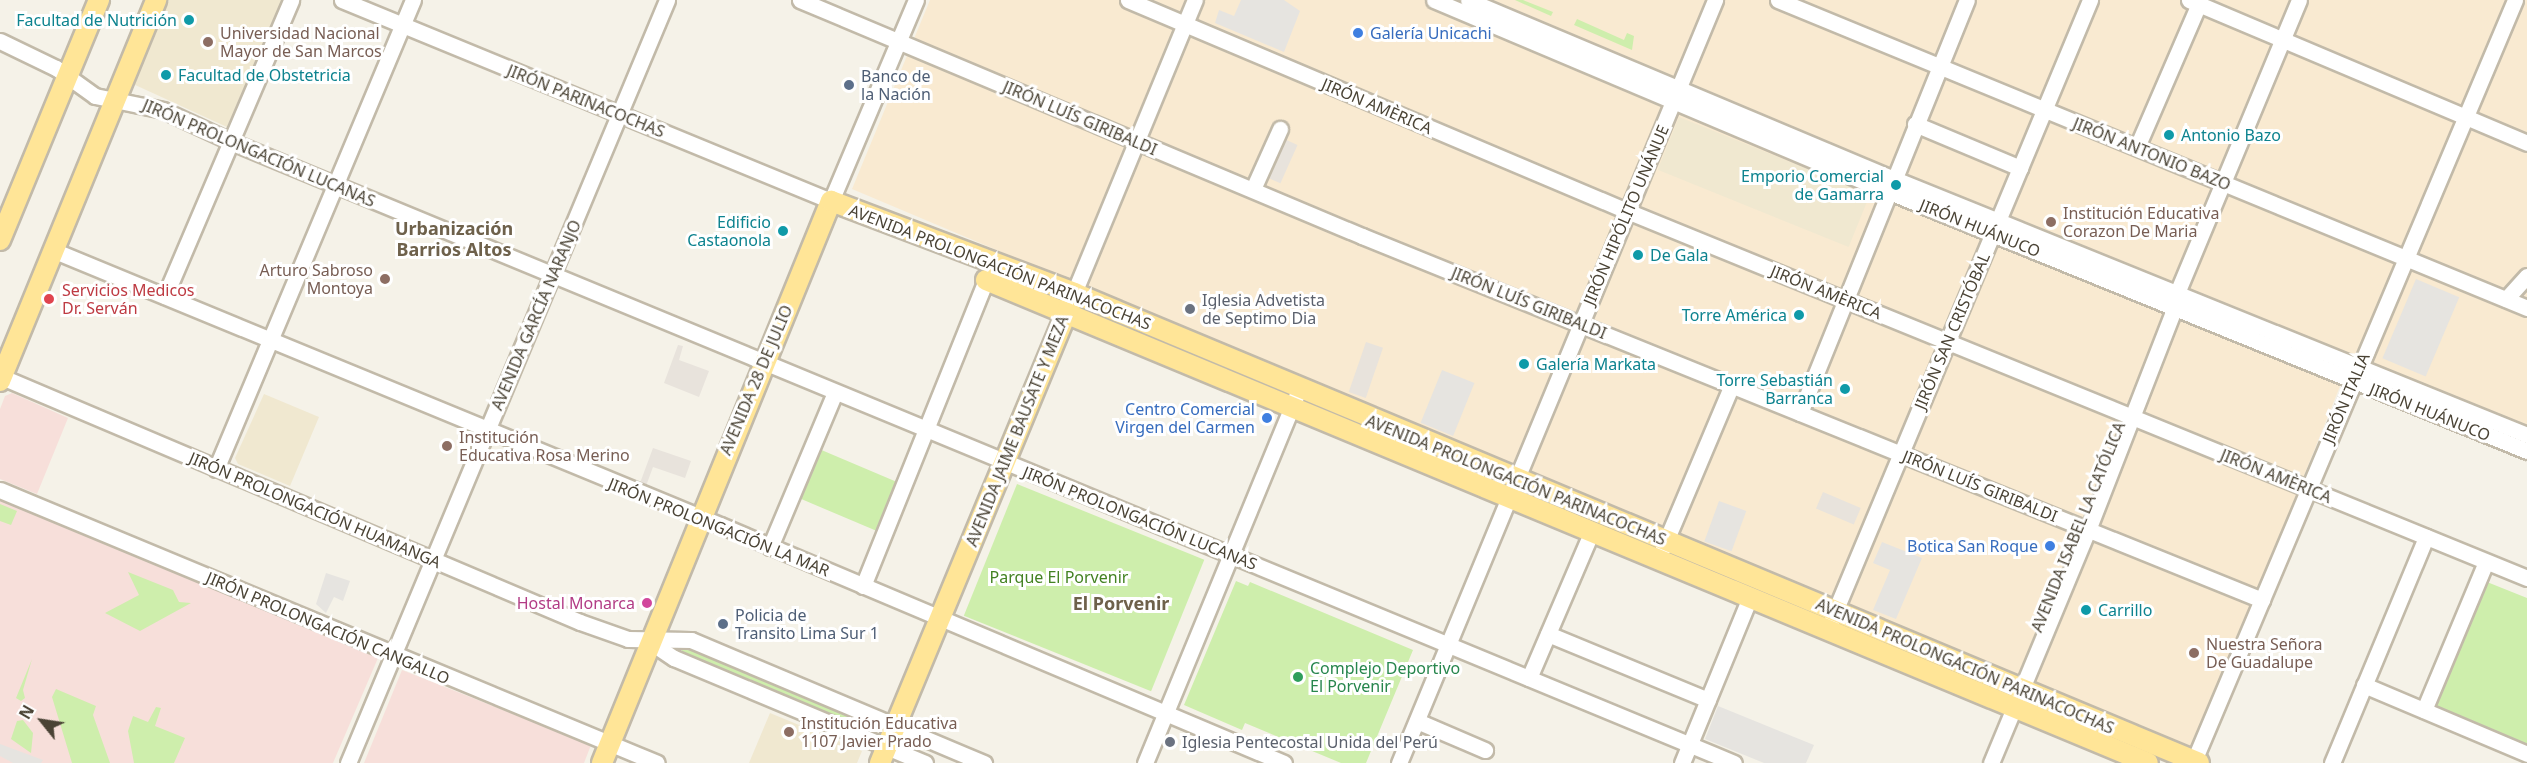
<!DOCTYPE html>
<html>
<head>
<meta charset="utf-8">
<style>
	body { margin:0 }
	#map { position:relative; width:2527px; height:763px; overflow:hidden; background:#f5f2e8; font-family:"Noto Sans",sans-serif }
	div>[style] { position:absolute }
	.commercial>* { inset:0; background:#f9ead1 }
	.industrial>* { inset:0; background:#e8e3dc; transform-origin:0 0 }
	.education>* { inset:0; background:#f0e8d0; transform-origin:0 0 }
	.medical>* { inset:0; background:#f7dfda }
	.green>* { inset:0; background:#ceeeac; transform-origin:0 0 }
	.parking>* { inset:0; background:#e6e4e0; transform-origin:0 0 }
	.roads { filter:drop-shadow(2px 0 #c2baa9) drop-shadow(-2px 0 #c2baa9) drop-shadow(0 2px #c2baa9) drop-shadow(0 -2px #c2baa9) }
	.minor>* { height:15px; margin:-7.5px; padding:0 7.5px; transform-origin:7.5px; border-radius:7.5px; background:#fff }
	.major>* { height:20px; margin:-10px; padding:0 10px; transform-origin:10px; border-radius:10px; background:#ffe597 }
	.dots>* { width:16px; height:16px; translate:-50% -50%; box-sizing:border-box; border:3px solid #fff; border-radius:50% }
	span { translate:-50% -50%; white-space:nowrap; text-align:center; line-height:1.15; -webkit-text-stroke:6px #fff; paint-order:stroke }
	.culture-label { font-size:16px; color:#0d838f }
	.right { translate:-100% -50%; text-align:right }
	.left { translate:0 -50%; text-align:left }
	.education-label { font-size:16px; color:#785e54 }
	.shop-label { font-size:16px; color:#366cbe }
	.service-label { font-size:16px; color:#4e5e75 }
	.street-label { font-size:16px; color:#4a4335 }
	.health-label { font-size:16px; color:#be3a42 }
	.worship-label { font-size:16px; color:#5b616d }
	.park-label { font-size:16px; color:#438222 }
	.hotel-label { font-size:16px; color:#b23c85 }
	.leisure-label { font-size:16px; color:#27864d }
	.neighbourhood-label { font-size:18px; color:#6e614b; font-weight:700 }
	.north { position:absolute; left:12px; top:691px; width:60px; height:60px; -webkit-text-stroke:4px #fff; paint-order:stroke; rotate:300deg; font-size:16px; font-weight:700; line-height:24px; text-align:center; color:#4a4335 }
	.north::after { content:''; display:block; margin:auto; width:21px; height:27px; background:#4a4335; clip-path:polygon(50% 0,100% 100%,50% 72%,0 100%) }
</style>
</head>
<body>
<div id="map">
	<div class="commercial">
		<div style="clip-path:polygon(930px 0,2527px 0,2527px 443px,2347px 369px,2192px 754px,852px 189px)"></div>
	</div>
	<div class="industrial">
		<div style="left:1282px;top:138px;width:17px;height:42px;rotate:24deg"></div>
		<div style="left:1366px;top:342px;width:18px;height:53px;rotate:19deg"></div>
		<div style="clip-path:polygon(678px 345px,683px 346px,679px 360px,709px 371px,699px 397px,664px 383px)"></div>
		<div style="clip-path:polygon(653px 448px,691px 461px,685px 478px,653px 467px,646px 486px,640px 483px)"></div>
		<div style="left:1823px;top:492px;width:41px;height:18px;rotate:23deg"></div>
	</div>
	<div class="education">
		<div style="clip-path:polygon(169px 0,283px 0,227px 127px,133px 84px)"></div>
		<div style="left:1679px;top:117px;width:206px;height:57px;rotate:22deg"></div>
		<div style="clip-path:polygon(264px 394px,319px 417px,290px 486px,238px 464px,235px 458px)"></div>
		<div style="clip-path:polygon(770px 713px,862px 751px,857px 763px,749px 763px)"></div>
	</div>
	<div class="medical">
		<div style="clip-path:polygon(12px 393px,68px 418px,37px 494px,0 479px,0 409px,5px 396px)"></div>
		<div style="clip-path:polygon(0 498px,378px 658px,333px 763px,0 763px)"></div>
		<div style="clip-path:polygon(402px 670px,591px 745px,584px 763px,364px 763px)"></div>
	</div>
	<div class="green">
		<div style="clip-path:polygon(1515px 0,1523px 0,1553px 12px,1551px 16px)"></div>
		<div style="clip-path:polygon(1577px 19px,1624px 40px,1627px 33px,1634px 36px,1632px 50px,1574px 25px)"></div>
		<div style="left:812px;top:446px;width:100px;height:53px;rotate:23deg"></div>
		<div style="left:1017px;top:484px;width:202px;height:142px;rotate:22deg"></div>
		<div style="clip-path:polygon(0 504px,17px 511px,11px 525px,0 521px)"></div>
		<div style="clip-path:polygon(128px 572px,173px 590px,179px 602px,191px 603px,140px 631px,105px 613px,139px 595px)"></div>
		<div style="clip-path:polygon(1236px 581px,1248px 586px,1250px 582px,1413px 650px,1366px 763px,1341px 763px,1245px 723px,1242px 730px,1184px 705px)"></div>
		<div style="clip-path:polygon(2487px 582px,2527px 598px,2527px 746px,2435px 707px)"></div>
		<div style="left:685px;top:643px;width:210px;height:12px;rotate:23deg"></div>
		<div style="clip-path:polygon(32px 659px,23px 690px,25px 698px,21px 701px,16px 698px)"></div>
		<div style="clip-path:polygon(56px 689px,96px 706px,93px 715px,110px 763px,72px 763px,52px 697px)"></div>
		<div style="clip-path:polygon(156px 707px,161px 708px,155px 726px,185px 738px,174px 763px,134px 763px,128px 731px,133px 716px,148px 722px)"></div>
		<div style="clip-path:polygon(23px 720px,33px 733px,31px 753px,11px 739px,17px 721px)"></div>
	</div>
	<div class="parking">
		<div style="clip-path:polygon(1241px 0,1284px 0,1300px 11px,1284px 52px,1215px 23px,1219px 10px,1234px 16px)"></div>
		<div style="left:2416px;top:279px;width:47px;height:86px;rotate:23deg"></div>
		<div style="left:1442px;top:370px;width:35px;height:57px;rotate:22deg"></div>
		<div style="left:1719px;top:501px;width:29px;height:43px;rotate:20deg"></div>
		<div style="clip-path:polygon(1882px 542px,1922px 558px,1896px 619px,1873px 610px,1890px 570px,1873px 563px)"></div>
		<div style="clip-path:polygon(326px 573px,350px 581px,343px 601px,334px 597px,326px 613px,316px 604px)"></div>
		<div style="clip-path:polygon(1718px 706px,1814px 745px,1806px 763px,1764px 763px,1705px 739px)"></div>
		<div style="clip-path:polygon(0 744px,43px 760px,41px 763px,13px 763px,0 756px)"></div>
	</div>
	<div class="roads">
		<div class="minor">
			<div style="left:342px;top:0;width:529px;rotate:22.34deg"></div>
			<div style="left:831px;top:201px;width:218px;rotate:-67.1deg"></div>
			<div style="left:800px;top:0;width:610px;rotate:22.78deg"></div>
			<div style="left:1362px;top:236px;width:971px;rotate:22.02deg"></div>
			<div style="left:1128px;top:0;width:542px;rotate:22.92deg"></div>
			<div style="left:1627px;top:211px;width:972px;rotate:22.18deg"></div>
			<div style="left:1434px;top:0;width:492px;rotate:22.9deg"></div>
			<div style="left:1887px;top:191px;width:691px;rotate:22.11deg"></div>
			<div style="left:1468px;top:0;width:460px;rotate:22.8deg"></div>
			<div style="left:1892px;top:178px;width:685px;rotate:22.03deg"></div>
			<div style="left:1778px;top:0;width:810px;rotate:22.35deg"></div>
			<div style="left:2189px;top:0;width:367px;rotate:22.9deg"></div>
			<div style="left:0;top:41px;width:62px;rotate:25.7deg"></div>
			<div style="left:56px;top:68px;width:48px;rotate:35.7deg"></div>
			<div style="left:95px;top:96px;width:69px;rotate:11.6deg"></div>
			<div style="left:163px;top:110px;width:76px;rotate:24.9deg"></div>
			<div style="left:232px;top:142px;width:1625px;rotate:22.46deg"></div>
			<div style="left:1915px;top:124px;width:114px;rotate:22.7deg"></div>
			<div style="left:2137px;top:147px;width:156px;rotate:-66.6deg"></div>
			<div style="left:1253px;top:189px;width:66px;rotate:-65.8deg"></div>
			<div style="left:55px;top:251px;width:719px;rotate:22.39deg"></div>
			<div style="left:720px;top:525px;width:612px;rotate:22.88deg"></div>
			<div style="left:1074px;top:293px;width:317px;rotate:-67.6deg"></div>
			<div style="left:165px;top:296px;width:322px;rotate:-66.9deg"></div>
			<div style="left:2506px;top:299px;width:31px;rotate:-48deg"></div>
			<div style="left:2px;top:377px;width:628px;rotate:22.97deg"></div>
			<div style="left:580px;top:622px;width:51px;rotate:19.5deg"></div>
			<div style="left:628px;top:639px;width:63px;rotate:0.9deg"></div>
			<div style="left:691px;top:640px;width:318px;rotate:22.8deg"></div>
			<div style="left:1800px;top:413px;width:445px;rotate:-68deg"></div>
			<div style="left:216px;top:469px;width:509px;rotate:-67.22deg"></div>
			<div style="left:0;top:490px;width:711px;rotate:22.56deg"></div>
			<div style="left:770px;top:547px;width:168px;rotate:-67.2deg"></div>
			<div style="left:1663px;top:548px;width:177px;rotate:-67.1deg"></div>
			<div style="left:863px;top:586px;width:330px;rotate:-68.1deg"></div>
			<div style="left:1831px;top:621px;width:673px;rotate:-67.36deg"></div>
			<div style="left:1548px;top:634px;width:173px;rotate:22.4deg"></div>
			<div style="left:650px;top:642px;width:29px;rotate:34deg"></div>
			<div style="left:674px;top:658px;width:272px;rotate:22.7deg"></div>
			<div style="left:1529px;top:678px;width:160px;rotate:-66.8deg"></div>
			<div style="left:2364px;top:685px;width:177px;rotate:22.9deg"></div>
			<div style="left:2424px;top:710px;width:160px;rotate:-67.3deg"></div>
			<div style="left:1417px;top:721px;width:74px;rotate:23.1deg"></div>
			<div style="left:348px;top:763px;width:827px;rotate:-67.31deg"></div>
			<div style="left:1145px;top:763px;width:404px;rotate:-67.6deg"></div>
			<div style="left:1399px;top:763px;width:826px;rotate:-67.5deg"></div>
			<div style="left:1682px;top:763px;width:179px;rotate:-67.7deg"></div>
			<div style="left:1991px;top:763px;width:252px;rotate:-67.4deg"></div>
			<div style="left:2088px;top:530px;width:239px;rotate:-68.7deg"></div>
			<div style="left:2175px;top:307px;width:14px;rotate:-82deg"></div>
			<div style="left:2177px;top:293px;width:317px;rotate:-67.4deg"></div>
			<div style="left:2193px;top:763px;width:828px;rotate:-67.12deg"></div>
			<div style="left:2332px;top:763px;width:245px;rotate:-67.4deg"></div>
		</div>
		<div class="major">
			<div style="left:0;top:240px;width:260px;rotate:-67.6deg"></div>
			<div style="left:986px;top:280px;width:1258px;rotate:22.57deg"></div>
			<div style="left:0;top:381px;width:412px;rotate:-67.7deg"></div>
			<div style="left:602px;top:763px;width:607px;rotate:-67.83deg"></div>
			<div style="left:831px;top:201px;width:260px;rotate:20.7deg"></div>
			<div style="left:1074px;top:293px;width:1219px;rotate:22.67deg"></div>
			<div style="left:880px;top:763px;width:500px;rotate:-67.5deg"></div>
		</div>
	</div>
	<div class="dots">
		<div style="left:189px;top:20px;background:#0f9aa8"></div>
		<div style="left:1358px;top:33px;background:#3f7fe0"></div>
		<div style="left:208px;top:42px;background:#8d6e63"></div>
		<div style="left:166px;top:75px;background:#0f9aa8"></div>
		<div style="left:849px;top:85px;background:#5c6f8a"></div>
		<div style="left:2169px;top:135px;background:#0f9aa8"></div>
		<div style="left:1896px;top:185px;background:#0f9aa8"></div>
		<div style="left:2051px;top:222px;background:#8d6e63"></div>
		<div style="left:783px;top:231px;background:#0f9aa8"></div>
		<div style="left:1638px;top:255px;background:#0f9aa8"></div>
		<div style="left:385px;top:279px;background:#8d6e63"></div>
		<div style="left:49px;top:299px;background:#e0444e"></div>
		<div style="left:1190px;top:309px;background:#6b7280"></div>
		<div style="left:1799px;top:315px;background:#0f9aa8"></div>
		<div style="left:1524px;top:364px;background:#0f9aa8"></div>
		<div style="left:1845px;top:389px;background:#0f9aa8"></div>
		<div style="left:1267px;top:418px;background:#3f7fe0"></div>
		<div style="left:447px;top:446px;background:#8d6e63"></div>
		<div style="left:2050px;top:546px;background:#3f7fe0"></div>
		<div style="left:647px;top:603px;background:#d1479c"></div>
		<div style="left:2086px;top:610px;background:#0f9aa8"></div>
		<div style="left:723px;top:624px;background:#5c6f8a"></div>
		<div style="left:2194px;top:653px;background:#8d6e63"></div>
		<div style="left:1298px;top:677px;background:#2e9e5b"></div>
		<div style="left:789px;top:732px;background:#8d6e63"></div>
		<div style="left:1170px;top:742px;background:#6b7280"></div>
	</div>
	<div class="culture-label">
		<span class="right" style="left:177px;top:20px">Facultad de Nutrición</span>
		<span class="left" style="left:178px;top:75px">Facultad de Obstetricia</span>
		<span class="left" style="left:2181px;top:135px">Antonio Bazo</span>
		<span class="right" style="left:1884px;top:185px">Emporio Comercial<br>de Gamarra</span>
		<span class="right" style="left:771px;top:231px">Edificio<br>Castaonola</span>
		<span class="left" style="left:1650px;top:255px">De Gala</span>
		<span class="right" style="left:1787px;top:315px">Torre América</span>
		<span class="left" style="left:1536px;top:364px">Galería Markata</span>
		<span class="right" style="left:1833px;top:389px">Torre Sebastián<br>Barranca</span>
		<span class="left" style="left:2098px;top:610px">Carrillo</span>
	</div>
	<div class="education-label">
		<span class="left" style="left:220px;top:42px">Universidad Nacional<br>Mayor de San Marcos</span>
		<span class="left" style="left:2063px;top:222px">Institución Educativa<br>Corazon De Maria</span>
		<span class="right" style="left:373px;top:279px">Arturo Sabroso<br>Montoya</span>
		<span class="left" style="left:459px;top:446px">Institución<br>Educativa Rosa Merino</span>
		<span class="left" style="left:2206px;top:653px">Nuestra Señora<br>De Guadalupe</span>
		<span class="left" style="left:801px;top:732px">Institución Educativa<br>1107 Javier Prado</span>
	</div>
	<div class="shop-label">
		<span class="left" style="left:1370px;top:33px">Galería Unicachi</span>
		<span class="right" style="left:1255px;top:418px">Centro Comercial<br>Virgen del Carmen</span>
		<span class="right" style="left:2038px;top:546px">Botica San Roque</span>
	</div>
	<div class="service-label">
		<span class="left" style="left:861px;top:85px">Banco de<br>la Nación</span>
		<span class="left" style="left:735px;top:624px">Policia de<br>Transito Lima Sur 1</span>
	</div>
	<div class="street-label">
		<span style="left:586px;top:101px;rotate:22deg">JIRÓN PARINACOCHAS</span>
		<span style="left:1377px;top:106px;rotate:23deg">JIRÓN AMÈRICA</span>
		<span style="left:1080px;top:118px;rotate:23deg">JIRÓN LUÍS GIRIBALDI</span>
		<span style="left:259px;top:153px;rotate:23deg">JIRÓN PROLONGACIÓN LUCANAS</span>
		<span style="left:2152px;top:154px;rotate:22deg">JIRÓN ANTONIO BAZO</span>
		<span style="left:1626px;top:215px;rotate:-67deg">JIRÓN HIPÓLITO UNÁNUE</span>
		<span style="left:1980px;top:228px;rotate:22deg">JIRÓN HUÁNUCO</span>
		<span style="left:1000px;top:267px;rotate:21deg">AVENIDA PROLONGACIÓN PARINACOCHAS</span>
		<span style="left:1826px;top:292px;rotate:22deg">JIRÓN AMÈRICA</span>
		<span style="left:1529px;top:303px;rotate:22deg">JIRÓN LUÍS GIRIBALDI</span>
		<span style="left:536px;top:315px;rotate:-67deg">AVENIDA GARCÍA NARANJO</span>
		<span style="left:1952px;top:331px;rotate:-67deg">JIRÓN SAN CRISTÓBAL</span>
		<span style="left:756px;top:380px;rotate:-67deg">AVENIDA 28 DE JULIO</span>
		<span style="left:2346px;top:398px;rotate:-67deg">JIRÓN ITALIA</span>
		<span style="left:2430px;top:412px;rotate:22deg">JIRÓN HUÁNUCO</span>
		<span style="left:1017px;top:431px;rotate:-68deg">AVENIDA JAIME BAUSATE Y MEZA</span>
		<span style="left:2276px;top:476px;rotate:22deg">JIRÓN AMÈRICA</span>
		<span style="left:1516px;top:480px;rotate:22deg">AVENIDA PROLONGACIÓN PARINACOCHAS</span>
		<span style="left:1980px;top:486px;rotate:22deg">JIRÓN LUÍS GIRIBALDI</span>
		<span style="left:315px;top:510px;rotate:23deg">JIRÓN PROLONGACIÓN HUAMANGA</span>
		<span style="left:1140px;top:518px;rotate:22deg">JIRÓN PROLONGACIÓN LUCANAS</span>
		<span style="left:719px;top:527px;rotate:22deg">JIRÓN PROLONGACIÓN LA MAR</span>
		<span style="left:2078px;top:527px;rotate:-68deg">AVENIDA ISABEL LA CATÓLICA</span>
		<span style="left:328px;top:628px;rotate:23deg">JIRÓN PROLONGACIÓN CANGALLO</span>
		<span style="left:1965px;top:666px;rotate:23deg">AVENIDA PROLONGACIÓN PARINACOCHAS</span>
	</div>
	<div class="health-label">
		<span class="left" style="left:62px;top:299px">Servicios Medicos<br>Dr. Serván</span>
	</div>
	<div class="worship-label">
		<span class="left" style="left:1202px;top:309px">Iglesia Advetista<br>de Septimo Dia</span>
		<span class="left" style="left:1182px;top:742px">Iglesia Pentecostal Unida del Perú</span>
	</div>
	<div class="park-label">
		<span style="left:1059px;top:577px">Parque El Porvenir</span>
	</div>
	<div class="hotel-label">
		<span class="right" style="left:635px;top:603px">Hostal Monarca</span>
	</div>
	<div class="leisure-label">
		<span class="left" style="left:1310px;top:677px">Complejo Deportivo<br>El Porvenir</span>
	</div>
	<div class="neighbourhood-label">
		<span style="left:454px;top:239px">Urbanización<br>Barrios Altos</span>
		<span style="left:1121px;top:603px">El Porvenir</span>
	</div>
	<div class="north">N</div>
</div>
</body>
</html>
